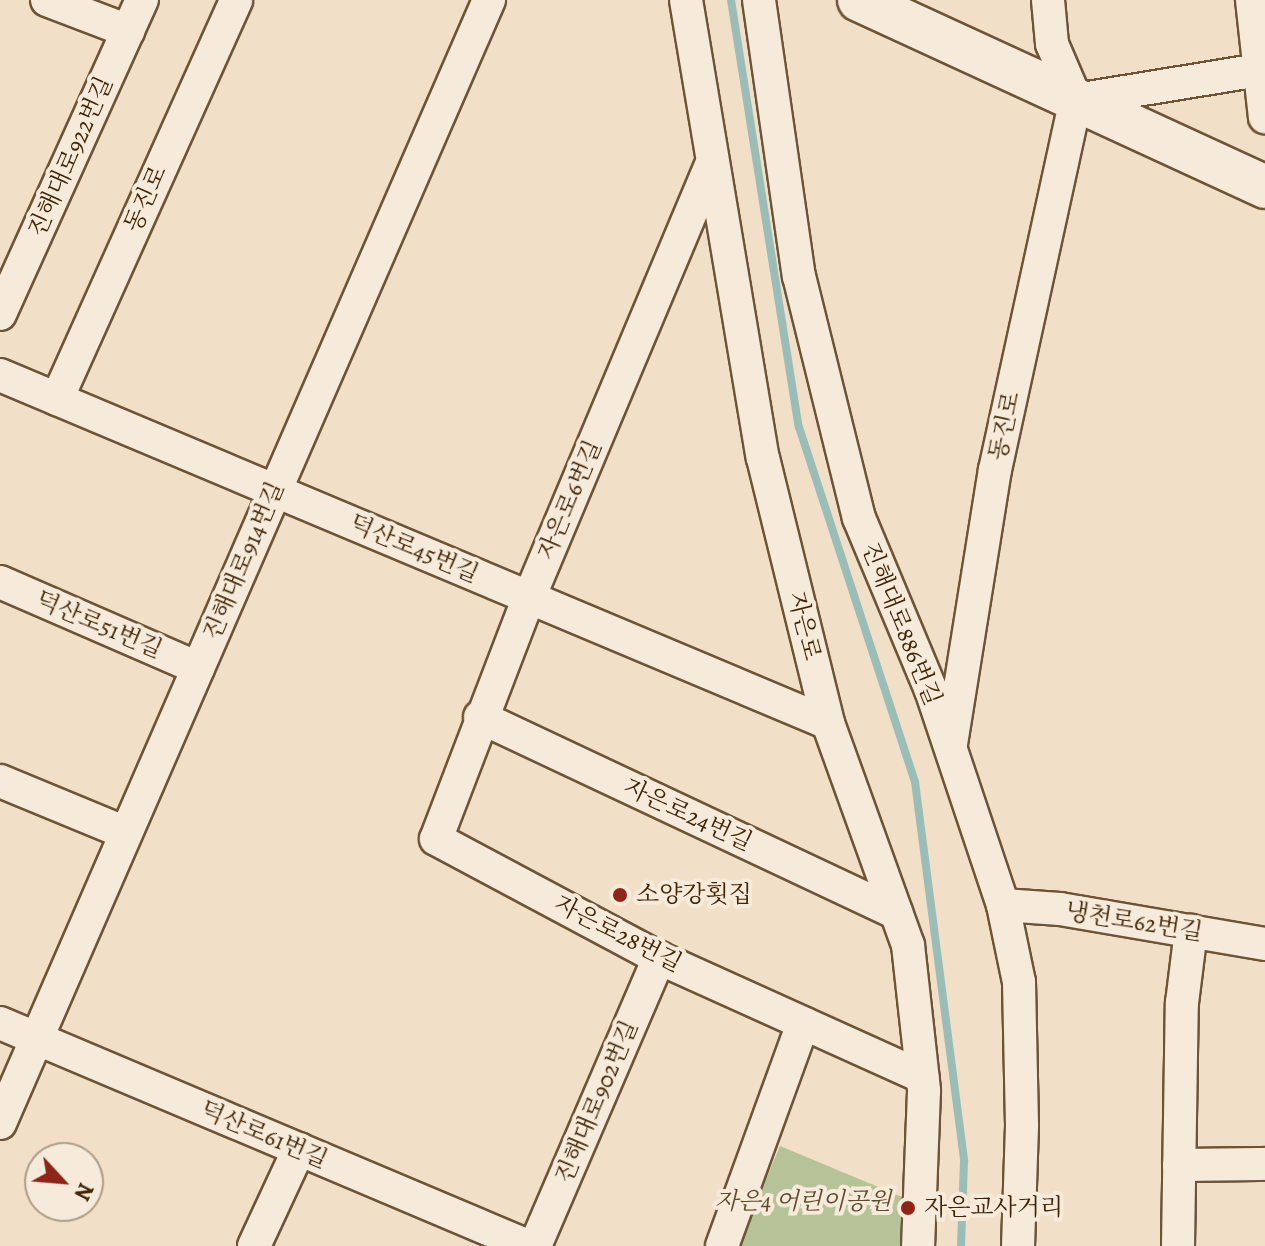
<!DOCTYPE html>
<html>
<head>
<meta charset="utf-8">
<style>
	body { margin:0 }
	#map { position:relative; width:1265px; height:1246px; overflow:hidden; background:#f1e0c7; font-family:Alegreya,"Noto Serif KR",serif }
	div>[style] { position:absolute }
	.green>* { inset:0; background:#b6c398 }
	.stream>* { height:8px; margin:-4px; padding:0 4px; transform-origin:4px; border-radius:4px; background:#9bbdb7 }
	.roads { filter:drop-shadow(2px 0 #6d5437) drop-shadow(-2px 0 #6d5437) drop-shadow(0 2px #6d5437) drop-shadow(0 -2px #6d5437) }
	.minor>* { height:32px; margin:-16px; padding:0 16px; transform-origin:16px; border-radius:16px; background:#f6ebdb }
	.tertiary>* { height:42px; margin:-21px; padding:0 21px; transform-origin:21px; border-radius:21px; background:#f6ebdb }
	.dots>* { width:22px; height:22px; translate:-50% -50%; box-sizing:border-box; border:4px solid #f6ebdb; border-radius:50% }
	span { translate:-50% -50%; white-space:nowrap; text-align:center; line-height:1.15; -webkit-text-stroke:8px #f6ebdb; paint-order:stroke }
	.street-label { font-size:24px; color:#412507 }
	.poi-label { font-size:24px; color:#412507 }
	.left { translate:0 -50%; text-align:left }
	.park-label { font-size:24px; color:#5e4c2b; font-style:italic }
	.north { position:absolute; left:24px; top:1142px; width:80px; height:80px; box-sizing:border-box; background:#f6ebdb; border:2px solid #ae9c86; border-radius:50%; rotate:116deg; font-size:22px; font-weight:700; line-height:32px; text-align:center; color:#412507 }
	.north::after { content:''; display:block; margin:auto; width:28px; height:36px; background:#8f2418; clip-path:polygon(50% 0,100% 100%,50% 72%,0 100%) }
</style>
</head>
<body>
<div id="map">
	<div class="green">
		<div style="clip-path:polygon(780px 1146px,907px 1199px,905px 1246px,738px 1246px)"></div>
	</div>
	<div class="stream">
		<div style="left:731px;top:0;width:432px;rotate:81deg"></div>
		<div style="left:799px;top:427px;width:373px;rotate:71.9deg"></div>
		<div style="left:915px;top:782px;width:382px;rotate:82.6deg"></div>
		<div style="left:964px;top:1161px;width:85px;rotate:92deg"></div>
	</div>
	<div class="roads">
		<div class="minor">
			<div style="left:47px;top:0;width:87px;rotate:20.9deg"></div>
			<div style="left:686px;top:0;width:464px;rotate:80.5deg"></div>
			<div style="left:763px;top:458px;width:273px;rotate:76.2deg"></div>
			<div style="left:828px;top:723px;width:236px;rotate:70.2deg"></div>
			<div style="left:908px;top:945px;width:147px;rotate:83.7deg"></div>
			<div style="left:924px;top:1091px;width:155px;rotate:92.2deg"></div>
			<div style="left:759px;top:0;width:279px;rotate:81.8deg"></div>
			<div style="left:799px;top:276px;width:249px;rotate:76.1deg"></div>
			<div style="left:859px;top:518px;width:186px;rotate:67.3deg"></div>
			<div style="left:931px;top:690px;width:227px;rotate:71.5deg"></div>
			<div style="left:1003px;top:905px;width:79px;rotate:78.3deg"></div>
			<div style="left:1019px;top:982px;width:144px;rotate:88.8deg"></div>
			<div style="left:1022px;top:1126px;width:120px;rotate:91.9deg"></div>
			<div style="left:1048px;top:0;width:44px;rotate:84.8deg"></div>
			<div style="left:1052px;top:44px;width:61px;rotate:66.8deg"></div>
			<div style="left:1252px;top:0;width:118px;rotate:83.7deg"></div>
			<div style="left:1076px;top:100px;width:192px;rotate:-9.3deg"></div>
			<div style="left:711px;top:165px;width:469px;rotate:112.8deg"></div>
			<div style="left:529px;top:597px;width:259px;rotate:111deg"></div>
			<div style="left:436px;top:839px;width:253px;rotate:28.1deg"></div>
			<div style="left:659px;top:958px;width:289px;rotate:24.3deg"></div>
			<div style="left:0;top:314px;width:345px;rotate:-65.7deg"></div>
			<div style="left:0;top:375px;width:898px;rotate:22.8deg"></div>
			<div style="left:57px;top:399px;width:437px;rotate:-65.8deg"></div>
			<div style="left:0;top:582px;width:216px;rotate:23.5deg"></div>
			<div style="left:480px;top:717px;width:460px;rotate:25.2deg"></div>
			<div style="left:951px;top:744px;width:278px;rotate:-80.9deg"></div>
			<div style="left:995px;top:470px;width:379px;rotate:-77.7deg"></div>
			<div style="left:0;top:781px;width:136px;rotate:22.4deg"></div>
			<div style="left:1003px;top:905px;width:57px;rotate:4deg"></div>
			<div style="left:1060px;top:909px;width:208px;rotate:9.7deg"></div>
			<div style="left:0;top:1023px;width:573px;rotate:22.9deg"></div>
			<div style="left:0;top:1123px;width:1225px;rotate:-66.47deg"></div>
			<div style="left:1179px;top:1165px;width:86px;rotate:-0.7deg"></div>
			<div style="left:254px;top:1246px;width:107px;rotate:-65.1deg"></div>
			<div style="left:535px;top:1246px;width:314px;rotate:-66.7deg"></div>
			<div style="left:722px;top:1246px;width:237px;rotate:-70deg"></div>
			<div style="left:1178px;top:1246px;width:243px;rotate:-89.1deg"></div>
			<div style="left:1182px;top:1003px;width:73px;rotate:-82.9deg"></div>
		</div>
		<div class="tertiary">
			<div style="left:859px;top:0;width:447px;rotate:24.7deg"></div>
		</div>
	</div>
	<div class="dots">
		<div style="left:620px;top:895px;background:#8f2418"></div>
		<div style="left:908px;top:1208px;background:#8f2418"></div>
	</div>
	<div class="street-label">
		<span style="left:71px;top:157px;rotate:-66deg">진해대로922번길</span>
		<span style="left:146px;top:199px;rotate:-66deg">동진로</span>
		<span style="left:1005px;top:426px;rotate:-78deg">동진로</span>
		<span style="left:570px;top:500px;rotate:-67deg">자은로6번길</span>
		<span style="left:414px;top:549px;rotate:23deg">덕산로45번길</span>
		<span style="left:244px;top:561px;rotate:-67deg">진해대로914번길</span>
		<span style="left:901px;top:624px;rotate:68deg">진해대로886번길</span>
		<span style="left:99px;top:625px;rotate:23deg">덕산로51번길</span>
		<span style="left:804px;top:626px;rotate:76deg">자은로</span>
		<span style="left:688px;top:815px;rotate:25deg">자은로24번길</span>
		<span style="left:1134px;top:922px;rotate:9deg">냉천로62번길</span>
		<span style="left:618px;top:934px;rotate:27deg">자은로28번길</span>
		<span style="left:597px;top:1102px;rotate:-67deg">진해대로902번길</span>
		<span style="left:264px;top:1135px;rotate:23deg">덕산로61번길</span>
	</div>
	<div class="poi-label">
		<span class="left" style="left:636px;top:895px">소양강횟집</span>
		<span class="left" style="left:924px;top:1208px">자은교사거리</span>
	</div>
	<div class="park-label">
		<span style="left:803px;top:1202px">자은4 어린이공원</span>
	</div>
	<div class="north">N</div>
</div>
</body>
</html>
